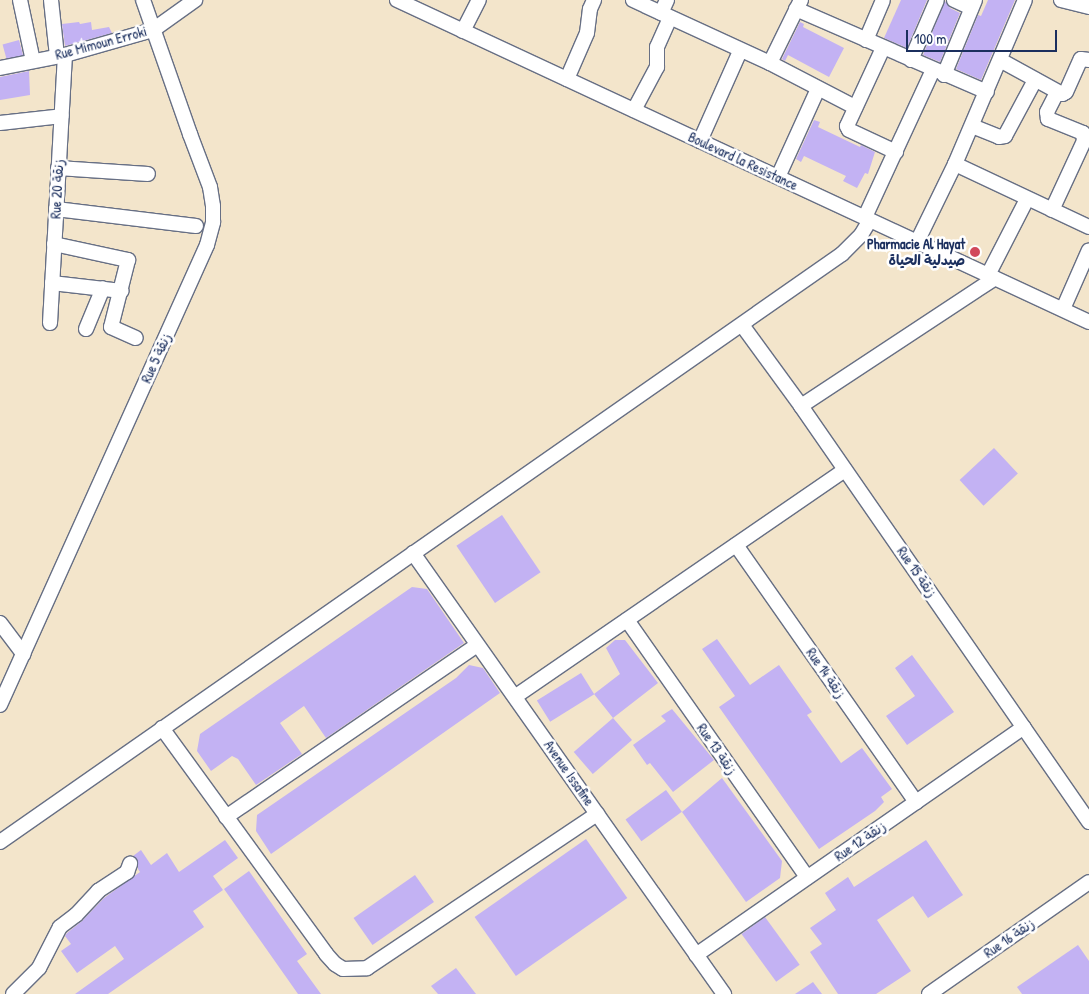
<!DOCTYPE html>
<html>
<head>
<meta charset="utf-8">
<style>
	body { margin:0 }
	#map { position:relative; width:1089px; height:994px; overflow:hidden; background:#f3e5cb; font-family:"Patrick Hand","Playpen Sans Arabic",sans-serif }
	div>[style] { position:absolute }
	.building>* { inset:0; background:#c3b2f3; transform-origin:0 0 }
	.roads { filter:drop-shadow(1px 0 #676f84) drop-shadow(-1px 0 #676f84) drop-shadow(0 1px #676f84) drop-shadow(0 -1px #676f84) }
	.minor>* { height:14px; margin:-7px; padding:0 7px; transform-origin:7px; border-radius:7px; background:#fff }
	.dots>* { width:14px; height:14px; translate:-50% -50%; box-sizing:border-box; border:2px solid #fff; border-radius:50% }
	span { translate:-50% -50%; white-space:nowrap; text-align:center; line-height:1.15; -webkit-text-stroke:5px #fff; paint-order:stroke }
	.street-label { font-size:14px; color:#1b2f5e }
	.poi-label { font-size:14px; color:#1b2f5e; font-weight:700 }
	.right { translate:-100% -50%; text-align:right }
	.scale { position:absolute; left:906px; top:30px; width:151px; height:22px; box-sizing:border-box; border:2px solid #1b2f5e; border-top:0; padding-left:6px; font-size:15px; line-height:18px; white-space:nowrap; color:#1b2f5e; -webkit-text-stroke:4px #fff; paint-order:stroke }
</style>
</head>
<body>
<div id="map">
	<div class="building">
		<div style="clip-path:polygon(901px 0,927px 0,907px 48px,884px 38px)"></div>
		<div style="clip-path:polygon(988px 0,1015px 0,981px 80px,956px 69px,978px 15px,981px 16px)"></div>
		<div style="clip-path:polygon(945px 1px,950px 8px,960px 13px,940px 62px,923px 55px)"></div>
		<div style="clip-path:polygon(79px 22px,80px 24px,91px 22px,92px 30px,109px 27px,112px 33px,65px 46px,62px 24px)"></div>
		<div style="clip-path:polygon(800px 22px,804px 24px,803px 27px,844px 48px,829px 77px,788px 55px,785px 61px,782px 59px)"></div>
		<div style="left:19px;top:40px;width:16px;height:17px;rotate:75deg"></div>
		<div style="clip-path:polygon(29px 71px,30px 95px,0 100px,0 77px)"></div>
		<div style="clip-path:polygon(814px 120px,820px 122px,818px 127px,860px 147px,861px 145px,875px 152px,868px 174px,865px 173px,857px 188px,843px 181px,846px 176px,804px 156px,801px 162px,796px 159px)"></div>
		<div style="left:994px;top:448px;width:35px;height:47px;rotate:47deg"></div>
		<div style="left:502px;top:515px;width:69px;height:55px;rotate:56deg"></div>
		<div style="clip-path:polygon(412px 587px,427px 589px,464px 643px,326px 738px,304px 706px,280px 723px,302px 754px,256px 785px,238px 759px,232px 756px,211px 771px,197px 751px,200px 734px)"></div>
		<div style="clip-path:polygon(717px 639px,750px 685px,779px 665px,812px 712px,807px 715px,841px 763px,862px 748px,892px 789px,881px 797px,884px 802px,875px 811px,819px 849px,719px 707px,735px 696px,702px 649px)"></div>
		<div style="clip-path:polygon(615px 640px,625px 640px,658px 683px,613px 718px,594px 694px,620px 674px,606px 648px)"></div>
		<div style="clip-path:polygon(912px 655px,954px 712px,907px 745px,886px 716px,915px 696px,895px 668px)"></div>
		<div style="clip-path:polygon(469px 665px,483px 668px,500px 693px,271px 854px,256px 831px,257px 815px,456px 678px)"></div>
		<div style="left:581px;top:673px;width:25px;height:52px;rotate:58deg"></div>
		<div style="clip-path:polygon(672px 709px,714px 760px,673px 792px,650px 763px,647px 765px,633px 745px,666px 721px,661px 716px)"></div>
		<div style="left:613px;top:718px;width:29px;height:52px;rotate:49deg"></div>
		<div style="clip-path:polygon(722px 778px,782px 861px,780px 878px,746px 902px,682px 812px)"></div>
		<div style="left:666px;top:790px;width:27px;height:50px;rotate:54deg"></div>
		<div style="left:586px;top:839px;width:72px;height:136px;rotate:55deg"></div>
		<div style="clip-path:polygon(225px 840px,238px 858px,213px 876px,223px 890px,193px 911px,204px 927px,108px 994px,75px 994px,124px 959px,115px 946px,77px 973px,61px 951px,71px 944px,65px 936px,67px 933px,82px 921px,104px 898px,140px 872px,138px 869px,138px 862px,133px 856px,141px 850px,151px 865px,167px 853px,179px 872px)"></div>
		<div style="clip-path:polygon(926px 840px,963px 895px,928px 918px,913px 896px,877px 920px,911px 971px,876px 994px,838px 994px,810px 952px,822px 944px,810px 928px,836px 910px,825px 893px,848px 877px,854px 887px)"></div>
		<div style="clip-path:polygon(249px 871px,307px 954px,297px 961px,321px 994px,298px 994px,224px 889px)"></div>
		<div style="left:415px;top:875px;width:33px;height:75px;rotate:55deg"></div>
		<div style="left:765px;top:917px;width:59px;height:29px;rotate:54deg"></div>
		<div style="clip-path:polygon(1078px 945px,1089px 961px,1089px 994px,1022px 994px,1017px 987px)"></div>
		<div style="clip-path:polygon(456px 968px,476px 994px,438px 994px,431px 986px)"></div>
		<div style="clip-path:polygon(813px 982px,822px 994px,795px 994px)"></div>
	</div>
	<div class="roads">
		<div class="minor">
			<div style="left:20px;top:0;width:62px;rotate:78deg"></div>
			<div style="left:51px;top:0;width:56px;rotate:83.9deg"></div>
			<div style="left:397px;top:0;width:763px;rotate:24.95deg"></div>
			<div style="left:633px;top:0;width:151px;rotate:24.7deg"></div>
			<div style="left:770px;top:63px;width:96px;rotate:27.4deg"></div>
			<div style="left:954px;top:0;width:19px;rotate:25deg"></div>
			<div style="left:1061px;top:0;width:29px;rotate:14deg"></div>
			<div style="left:796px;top:9px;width:208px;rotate:23.5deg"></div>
			<div style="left:661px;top:13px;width:14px;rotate:-65deg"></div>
			<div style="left:463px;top:31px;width:35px;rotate:-63deg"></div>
			<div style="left:866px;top:40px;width:43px;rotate:-67deg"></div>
			<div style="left:883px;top:48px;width:86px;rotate:114.8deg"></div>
			<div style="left:847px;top:126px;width:4px;rotate:63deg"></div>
			<div style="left:849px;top:130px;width:52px;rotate:25.1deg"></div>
			<div style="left:911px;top:60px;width:65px;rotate:-66.6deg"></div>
			<div style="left:1000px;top:60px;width:71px;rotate:28.7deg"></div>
			<div style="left:1062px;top:94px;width:4px;rotate:-27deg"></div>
			<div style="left:1066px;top:92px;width:36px;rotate:-66deg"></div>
			<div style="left:1081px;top:59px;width:8px;rotate:7deg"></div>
			<div style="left:770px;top:63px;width:70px;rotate:-63.8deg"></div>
			<div style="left:0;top:68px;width:66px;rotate:-11.3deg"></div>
			<div style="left:65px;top:55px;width:91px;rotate:-15.9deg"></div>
			<div style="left:153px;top:30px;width:52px;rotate:-35.5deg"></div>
			<div style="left:944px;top:75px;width:81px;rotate:-67.5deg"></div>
			<div style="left:567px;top:79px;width:50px;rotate:-66.5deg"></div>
			<div style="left:587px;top:33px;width:24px;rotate:-83deg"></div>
			<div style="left:590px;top:9px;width:10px;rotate:-66deg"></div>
			<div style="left:634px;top:110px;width:49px;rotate:-61.9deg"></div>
			<div style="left:657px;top:67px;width:20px;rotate:-90deg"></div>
			<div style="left:657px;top:47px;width:32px;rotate:-66deg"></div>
			<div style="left:0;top:123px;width:62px;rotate:-6.4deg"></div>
			<div style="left:972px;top:126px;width:29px;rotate:22deg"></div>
			<div style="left:999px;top:137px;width:6px;rotate:-9deg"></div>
			<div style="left:1005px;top:136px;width:64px;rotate:-61.8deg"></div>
			<div style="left:700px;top:141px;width:98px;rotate:-66deg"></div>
			<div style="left:955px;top:164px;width:148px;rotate:25.2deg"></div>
			<div style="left:58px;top:168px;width:90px;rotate:3.8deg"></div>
			<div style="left:778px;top:177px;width:97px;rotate:-65.6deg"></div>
			<div style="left:56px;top:209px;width:141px;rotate:6.9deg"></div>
			<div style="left:1052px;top:210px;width:76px;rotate:-65.1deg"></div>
			<div style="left:1084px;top:141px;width:8px;rotate:-97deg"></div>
			<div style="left:1083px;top:133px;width:38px;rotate:-158deg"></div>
			<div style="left:1048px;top:119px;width:7px;rotate:-98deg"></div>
			<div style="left:1047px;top:112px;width:22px;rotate:-63deg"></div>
			<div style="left:865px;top:217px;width:162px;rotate:-65.2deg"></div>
			<div style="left:917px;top:242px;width:87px;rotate:-64deg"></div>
			<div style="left:955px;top:164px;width:178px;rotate:-66.9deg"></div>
			<div style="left:54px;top:244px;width:76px;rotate:12.2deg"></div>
			<div style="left:128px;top:260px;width:69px;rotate:104.2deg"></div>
			<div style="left:111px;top:327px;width:27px;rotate:24deg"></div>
			<div style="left:988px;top:275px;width:85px;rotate:-62.8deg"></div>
			<div style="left:52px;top:283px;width:70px;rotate:6.5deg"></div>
			<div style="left:1063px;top:309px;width:64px;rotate:-66.2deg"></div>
			<div style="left:50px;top:323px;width:268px;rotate:-86.8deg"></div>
			<div style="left:742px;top:325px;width:100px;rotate:53.9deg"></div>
			<div style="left:801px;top:406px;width:506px;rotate:55.3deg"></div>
			<div style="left:86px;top:329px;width:44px;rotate:-67.5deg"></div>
			<div style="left:801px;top:406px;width:232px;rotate:-33.4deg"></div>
			<div style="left:736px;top:545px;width:314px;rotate:55deg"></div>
			<div style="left:413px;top:553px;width:540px;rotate:54.81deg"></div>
			<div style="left:627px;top:620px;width:314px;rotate:55deg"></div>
			<div style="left:0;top:623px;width:39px;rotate:53deg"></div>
			<div style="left:516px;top:696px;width:399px;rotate:-34.5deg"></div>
			<div style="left:0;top:705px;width:504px;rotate:-65.77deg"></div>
			<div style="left:207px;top:245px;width:24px;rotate:-75deg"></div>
			<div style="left:213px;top:222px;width:16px;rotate:-90deg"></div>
			<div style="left:213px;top:206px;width:19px;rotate:-99deg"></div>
			<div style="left:210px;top:187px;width:57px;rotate:-110.7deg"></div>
			<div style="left:190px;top:134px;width:142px;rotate:-109.3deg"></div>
			<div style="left:162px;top:728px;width:279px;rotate:54deg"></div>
			<div style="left:326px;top:954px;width:13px;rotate:48deg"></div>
			<div style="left:335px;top:964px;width:9px;rotate:32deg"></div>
			<div style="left:343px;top:969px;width:24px;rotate:-2deg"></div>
			<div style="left:367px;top:968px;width:277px;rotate:-33.8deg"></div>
			<div style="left:226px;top:817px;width:304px;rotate:-34.4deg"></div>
			<div style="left:0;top:842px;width:1027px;rotate:-34.93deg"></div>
			<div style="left:842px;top:254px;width:27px;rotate:-45deg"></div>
			<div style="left:861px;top:235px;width:17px;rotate:-59deg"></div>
			<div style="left:696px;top:955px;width:399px;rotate:-34.8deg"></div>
			<div style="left:13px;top:994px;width:37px;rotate:-45deg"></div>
			<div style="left:39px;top:968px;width:46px;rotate:-62.9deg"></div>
			<div style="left:60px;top:927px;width:20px;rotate:-37deg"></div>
			<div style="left:76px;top:915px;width:33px;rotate:-47deg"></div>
			<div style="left:98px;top:891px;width:35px;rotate:-33deg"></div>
			<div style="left:127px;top:872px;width:9px;rotate:-69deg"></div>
			<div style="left:929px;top:994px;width:195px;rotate:-35deg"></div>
		</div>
	</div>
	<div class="dots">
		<div style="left:975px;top:252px;background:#d1495b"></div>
	</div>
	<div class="street-label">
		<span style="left:101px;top:43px;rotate:-15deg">Rue Mimoun Erroki</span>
		<span style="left:743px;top:161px;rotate:25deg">Boulevard la Resistance</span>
		<span style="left:57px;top:189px;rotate:-87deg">Rue 20 زنقة</span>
		<span style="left:156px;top:358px;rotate:-66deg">Rue 5 زنقة</span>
		<span style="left:917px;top:572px;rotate:55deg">Rue 15 زنقة</span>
		<span style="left:826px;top:673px;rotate:55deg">Rue 14 زنقة</span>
		<span style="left:717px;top:749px;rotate:55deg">Rue 13 زنقة</span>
		<span style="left:569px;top:773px;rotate:55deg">Avenue Issafine</span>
		<span style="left:860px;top:841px;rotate:-35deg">Rue 12 زنقة</span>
		<span style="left:1009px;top:938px;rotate:-35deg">Rue 16 زنقة</span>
	</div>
	<div class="poi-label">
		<span class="right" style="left:965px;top:252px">Pharmacie Al Hayat<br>صيدلية الحياة</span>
	</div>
	<div class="scale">100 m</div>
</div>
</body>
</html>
